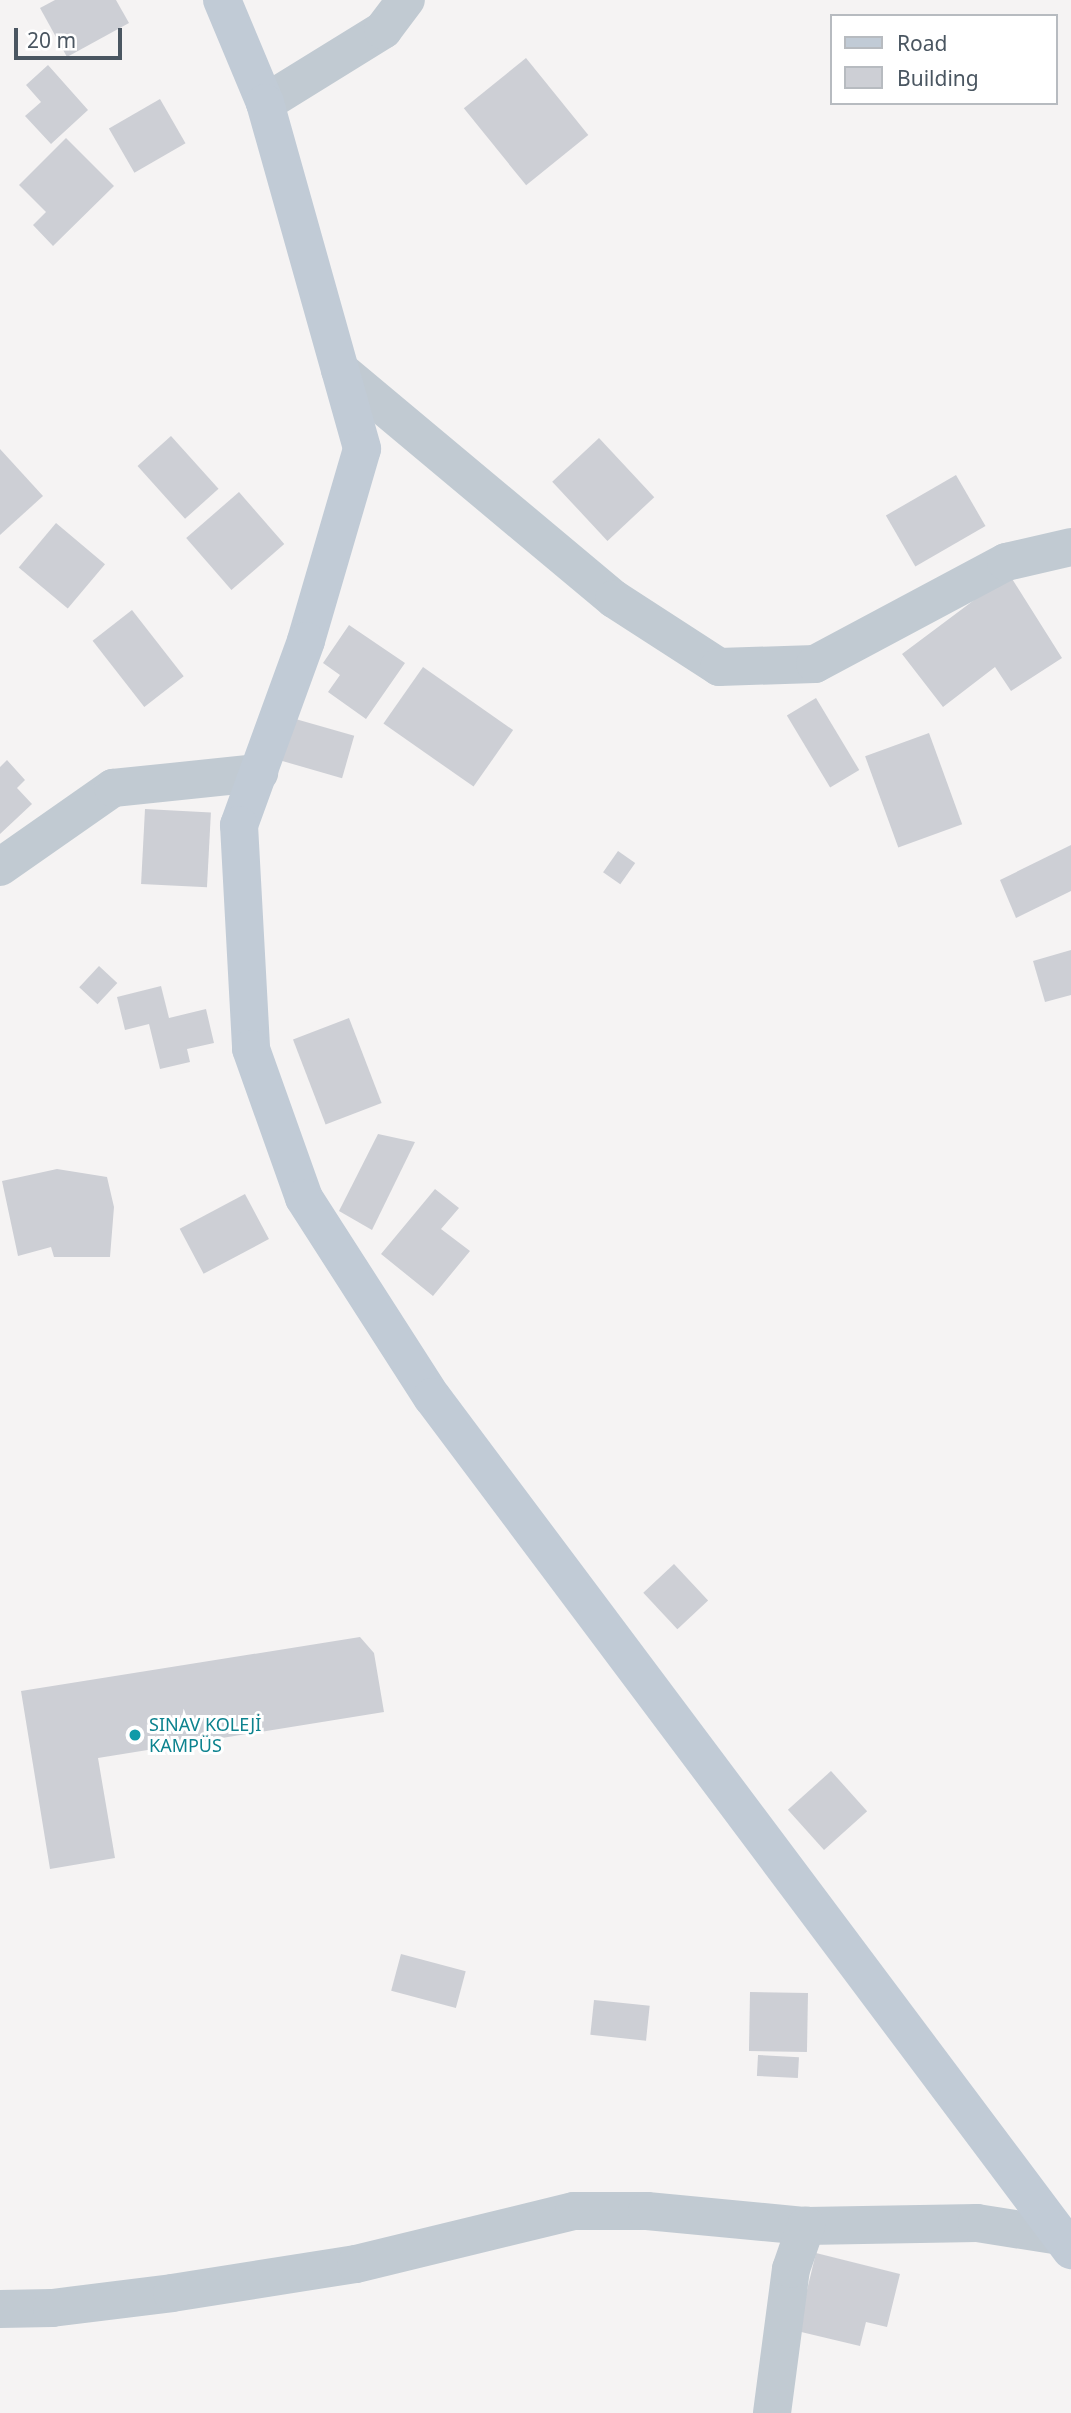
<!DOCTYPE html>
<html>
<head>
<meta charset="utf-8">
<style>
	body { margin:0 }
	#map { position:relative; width:1071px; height:2413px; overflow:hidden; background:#f5f3f3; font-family:"Noto Sans",sans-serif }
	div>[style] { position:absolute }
	.building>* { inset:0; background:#cdcfd5; transform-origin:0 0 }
	.street>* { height:38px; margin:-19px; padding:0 19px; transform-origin:19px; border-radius:19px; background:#c1cad2 }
	.secondary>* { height:38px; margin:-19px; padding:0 19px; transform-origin:19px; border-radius:19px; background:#c1cbd6 }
	.dots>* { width:19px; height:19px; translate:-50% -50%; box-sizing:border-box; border:4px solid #fff; border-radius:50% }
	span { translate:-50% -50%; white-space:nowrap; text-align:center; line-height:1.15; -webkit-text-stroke:6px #fff; paint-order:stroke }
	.culture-label { font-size:18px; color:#0d838f }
	.left { translate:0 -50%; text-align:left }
	.legend { position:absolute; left:830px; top:14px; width:228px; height:91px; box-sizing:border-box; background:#fff; border:2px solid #b7bbc0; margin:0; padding:9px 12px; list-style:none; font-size:21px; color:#4a5661 }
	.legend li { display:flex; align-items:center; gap:14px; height:35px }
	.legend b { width:35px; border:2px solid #b7bbc0 }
	.scale { position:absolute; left:14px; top:28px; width:108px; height:32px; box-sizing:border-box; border:4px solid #4a5661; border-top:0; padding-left:9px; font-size:21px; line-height:24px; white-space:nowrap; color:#4a5661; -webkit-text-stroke:5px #fff; paint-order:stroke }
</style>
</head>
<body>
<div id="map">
	<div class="building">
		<div style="clip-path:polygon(55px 0,116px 0,129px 23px,67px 57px,40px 8px)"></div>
		<div style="left:526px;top:58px;width:99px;height:80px;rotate:51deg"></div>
		<div style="clip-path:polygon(48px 65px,88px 110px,51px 144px,25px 116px,41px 102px,26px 85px)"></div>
		<div style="left:160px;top:99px;width:51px;height:59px;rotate:60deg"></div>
		<div style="clip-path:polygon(66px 138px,114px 186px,53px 246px,33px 225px,46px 212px,19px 185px)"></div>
		<div style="left:171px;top:436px;width:71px;height:45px;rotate:48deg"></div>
		<div style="left:599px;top:438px;width:81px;height:64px;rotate:47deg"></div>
		<div style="clip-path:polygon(0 449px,43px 496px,0 535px)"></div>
		<div style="left:956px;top:475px;width:59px;height:81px;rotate:60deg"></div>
		<div style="left:239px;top:492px;width:69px;height:70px;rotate:49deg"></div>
		<div style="left:56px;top:523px;width:64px;height:58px;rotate:40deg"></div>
		<div style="clip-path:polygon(1009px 574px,1062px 658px,1011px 691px,995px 667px,943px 707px,902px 654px)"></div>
		<div style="left:132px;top:610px;width:84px;height:50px;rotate:52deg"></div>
		<div style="clip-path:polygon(349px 625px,405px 663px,366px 719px,328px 692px,340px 675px,323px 663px)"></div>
		<div style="left:423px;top:667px;width:110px;height:69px;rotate:35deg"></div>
		<div style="left:816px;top:698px;width:84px;height:34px;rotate:59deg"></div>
		<div style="left:285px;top:716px;width:72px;height:44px;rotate:16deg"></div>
		<div style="left:929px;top:733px;width:97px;height:68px;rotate:70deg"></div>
		<div style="clip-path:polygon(7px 760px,25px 780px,17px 788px,32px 804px,0 834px,0 767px)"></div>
		<div style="left:145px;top:809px;width:66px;height:75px;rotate:3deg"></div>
		<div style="clip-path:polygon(1071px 845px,1071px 891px,1016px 918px,1000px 880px)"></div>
		<div style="left:618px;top:851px;width:21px;height:26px;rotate:35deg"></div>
		<div style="clip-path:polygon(1071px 950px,1071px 995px,1045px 1002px,1033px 961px)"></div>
		<div style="left:99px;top:966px;width:25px;height:29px;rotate:43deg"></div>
		<div style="clip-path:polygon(161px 986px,169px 1018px,206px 1009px,214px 1043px,187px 1049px,190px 1062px,160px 1069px,149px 1024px,125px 1030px,117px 997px)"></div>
		<div style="left:349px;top:1018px;width:91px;height:60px;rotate:69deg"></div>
		<div style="clip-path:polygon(378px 1134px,415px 1142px,372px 1230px,339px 1211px)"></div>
		<div style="clip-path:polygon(57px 1169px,107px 1177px,114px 1207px,110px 1257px,54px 1257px,51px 1247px,18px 1256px,2px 1181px)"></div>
		<div style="clip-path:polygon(435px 1189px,459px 1208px,441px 1229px,470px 1251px,433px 1296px,381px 1254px)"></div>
		<div style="left:245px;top:1194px;width:51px;height:74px;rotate:62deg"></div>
		<div style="left:674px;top:1564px;width:50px;height:42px;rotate:47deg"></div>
		<div style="clip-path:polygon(360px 1637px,374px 1653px,384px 1712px,98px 1758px,115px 1858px,50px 1869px,21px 1691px)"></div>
		<div style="left:831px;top:1771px;width:54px;height:58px;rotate:48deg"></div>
		<div style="left:401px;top:1954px;width:67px;height:38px;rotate:15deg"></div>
		<div style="left:750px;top:1992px;width:58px;height:59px;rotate:1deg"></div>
		<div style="left:594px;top:2000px;width:56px;height:35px;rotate:6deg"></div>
		<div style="left:758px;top:2055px;width:41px;height:21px;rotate:3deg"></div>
		<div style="clip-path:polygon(816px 2253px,900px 2274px,887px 2327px,866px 2322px,860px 2346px,797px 2331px)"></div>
	</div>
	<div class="street">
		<div style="left:265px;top:103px;width:139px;rotate:-31.7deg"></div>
		<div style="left:383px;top:30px;width:38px;rotate:-53deg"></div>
		<div style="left:340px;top:370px;width:357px;rotate:39.9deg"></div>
		<div style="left:614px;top:599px;width:125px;rotate:32.9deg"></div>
		<div style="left:719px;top:667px;width:96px;rotate:-1.8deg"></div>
		<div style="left:815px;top:664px;width:217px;rotate:-28.1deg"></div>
		<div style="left:1006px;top:562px;width:67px;rotate:-13deg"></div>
		<div style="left:0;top:867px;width:138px;rotate:-35deg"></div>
		<div style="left:113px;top:788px;width:147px;rotate:-5.9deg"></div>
		<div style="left:0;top:2309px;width:52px;rotate:-1.1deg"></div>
		<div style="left:52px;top:2308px;width:121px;rotate:-7.1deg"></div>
		<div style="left:172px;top:2293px;width:186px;rotate:-9deg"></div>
		<div style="left:356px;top:2264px;width:224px;rotate:-13.7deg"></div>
		<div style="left:574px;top:2211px;width:73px"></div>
		<div style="left:647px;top:2211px;width:160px;rotate:5.4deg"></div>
		<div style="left:806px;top:2226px;width:171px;rotate:-1deg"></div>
		<div style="left:977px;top:2223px;width:84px;rotate:8.9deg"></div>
		<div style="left:772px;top:2413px;width:145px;rotate:-82.5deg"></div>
		<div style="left:791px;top:2269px;width:46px;rotate:-70.8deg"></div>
	</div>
	<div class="secondary">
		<div style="left:222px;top:0;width:112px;rotate:67.3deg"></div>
		<div style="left:265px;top:103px;width:359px;rotate:74.3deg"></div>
		<div style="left:362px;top:449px;width:200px;rotate:106.3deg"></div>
		<div style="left:306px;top:641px;width:196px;rotate:110deg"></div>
		<div style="left:239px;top:825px;width:224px;rotate:86.9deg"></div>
		<div style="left:251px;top:1049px;width:158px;rotate:70.4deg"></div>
		<div style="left:304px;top:1198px;width:237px;rotate:57.3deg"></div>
		<div style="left:432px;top:1397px;width:1066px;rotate:53.16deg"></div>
	</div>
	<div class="dots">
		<div style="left:135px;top:1735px;background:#0f9aa8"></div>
	</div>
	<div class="culture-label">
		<span class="left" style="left:149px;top:1735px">SINAV KOLEJİ<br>KAMPÜS</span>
	</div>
	<ul class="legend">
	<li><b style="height:9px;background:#c1cbd6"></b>Road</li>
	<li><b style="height:19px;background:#cdcfd5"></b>Building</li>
	</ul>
	<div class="scale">20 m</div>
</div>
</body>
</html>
